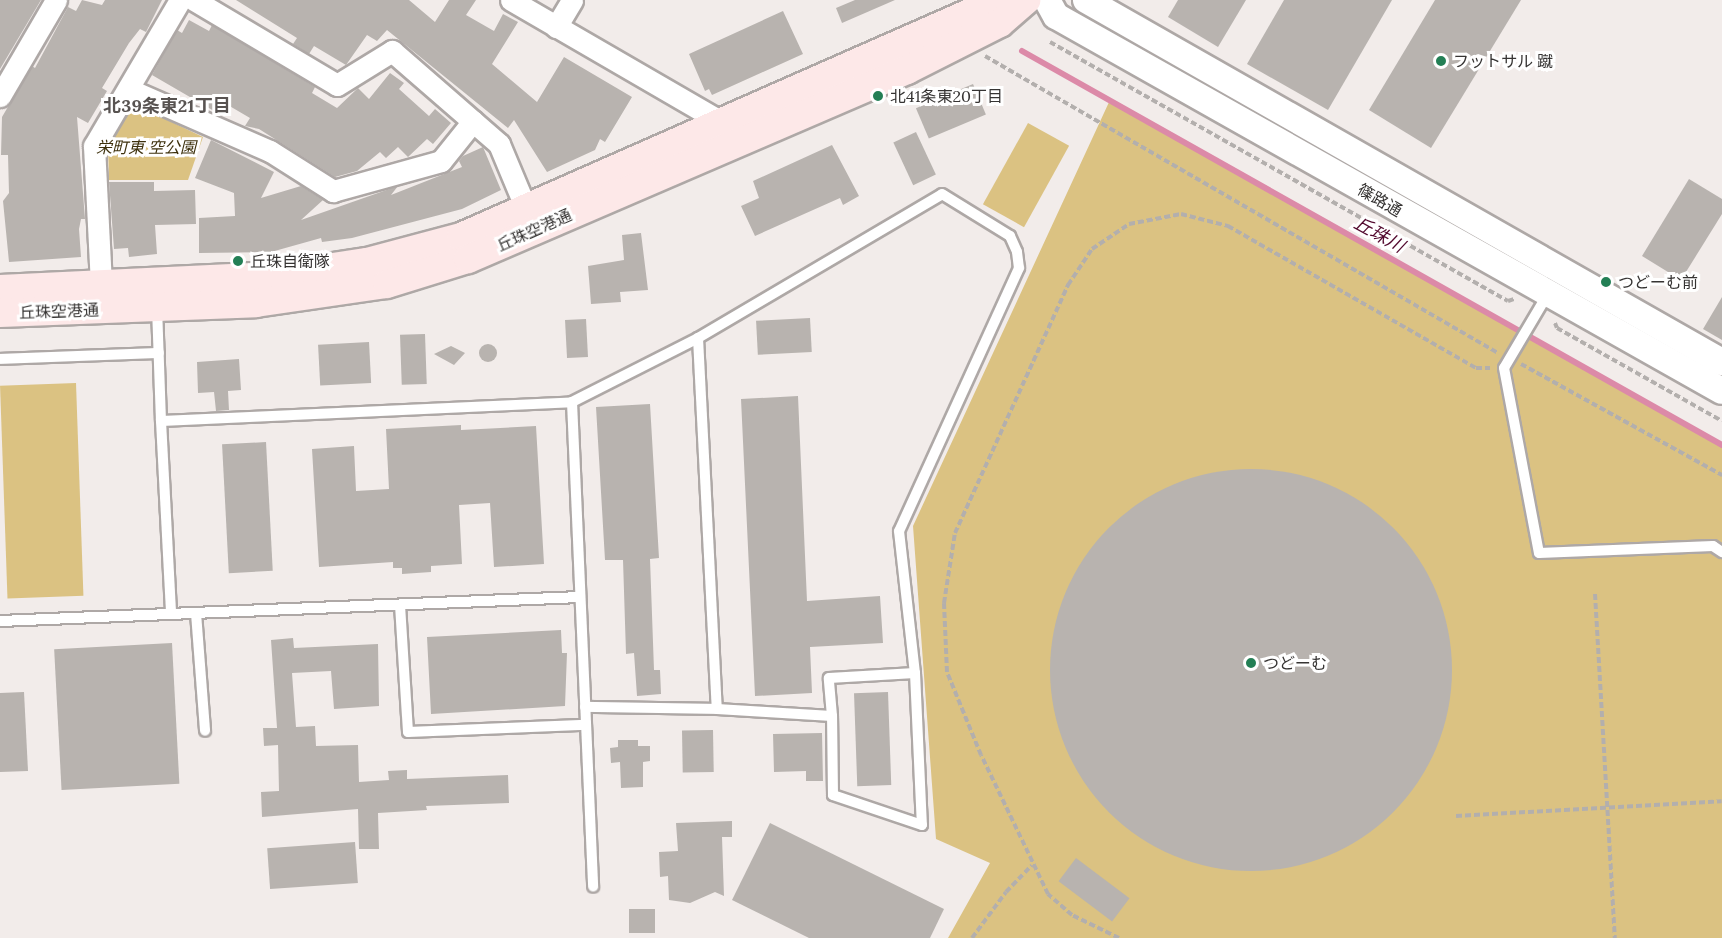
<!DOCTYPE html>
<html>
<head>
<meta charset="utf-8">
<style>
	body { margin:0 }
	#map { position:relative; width:1722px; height:938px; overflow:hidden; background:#f2ecea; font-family:Lora,"Noto Sans JP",serif }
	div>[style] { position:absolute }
	.green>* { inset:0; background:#dbc282; transform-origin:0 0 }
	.stream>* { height:6px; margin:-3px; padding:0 3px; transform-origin:3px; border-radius:3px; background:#dc8aa8 }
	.building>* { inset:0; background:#b8b3af; transform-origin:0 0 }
	.round { border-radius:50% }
	.path>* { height:4px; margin-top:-2px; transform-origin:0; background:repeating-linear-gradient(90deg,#b3afad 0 6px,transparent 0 9px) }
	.roads { filter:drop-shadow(2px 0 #aea8a6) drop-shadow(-2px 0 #aea8a6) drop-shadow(0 2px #aea8a6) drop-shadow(0 -2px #aea8a6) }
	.service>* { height:10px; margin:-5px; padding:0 5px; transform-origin:5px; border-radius:5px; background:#fff }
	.minor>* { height:21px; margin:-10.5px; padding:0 10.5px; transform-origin:10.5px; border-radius:10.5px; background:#fff }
	.tertiary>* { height:26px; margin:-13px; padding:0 13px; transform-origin:13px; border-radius:13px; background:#fff }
	.secondary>* { height:28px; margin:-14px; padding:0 14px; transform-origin:14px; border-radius:14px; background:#fde8e8 }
	.dots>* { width:16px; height:16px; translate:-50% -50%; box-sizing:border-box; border:3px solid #fff; border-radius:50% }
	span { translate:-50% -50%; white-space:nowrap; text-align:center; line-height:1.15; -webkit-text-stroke:6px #fff; paint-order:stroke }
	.poi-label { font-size:16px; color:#363433 }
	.left { translate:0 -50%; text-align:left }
	.park-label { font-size:16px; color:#3e310d; font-style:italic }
	.street-label { font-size:16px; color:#363433 }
	.neighbourhood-label { font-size:18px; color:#585351; font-weight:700 }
	.water-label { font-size:18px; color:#52082d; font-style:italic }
</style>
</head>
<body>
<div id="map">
	<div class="green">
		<div style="clip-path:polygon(1110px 100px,1722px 445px,1722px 938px,948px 938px,990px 863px,936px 839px,913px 526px)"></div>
		<div style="clip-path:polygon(138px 106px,203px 137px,188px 180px,109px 180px,108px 146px,129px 108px)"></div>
		<div style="left:1028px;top:123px;width:47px;height:93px;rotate:29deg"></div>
		<div style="left:76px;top:383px;width:213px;height:76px;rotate:88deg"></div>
	</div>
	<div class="stream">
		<div style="left:1022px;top:51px;width:803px;rotate:29.37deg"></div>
	</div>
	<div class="building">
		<div style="clip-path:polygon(0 0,41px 0,0 69px)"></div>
		<div style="clip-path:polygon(82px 0,102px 5px,105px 0,162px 0,146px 32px,140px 29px,129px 43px,102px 88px,107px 91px,88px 123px,77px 117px,85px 219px,81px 219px,79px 229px,81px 257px,9px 262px,3px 201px,9px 193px,8px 155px,1px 155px,2px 117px,32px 66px,35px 68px,68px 7px,76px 11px)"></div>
		<div style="clip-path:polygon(236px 0,409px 0,435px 22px,449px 0,476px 0,466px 15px,494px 31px,503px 14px,518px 22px,492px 64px,537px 102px,564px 57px,632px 97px,605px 142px,600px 139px,595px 150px,547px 172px,514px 120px,508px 128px,387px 30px,377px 41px,367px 35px,346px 65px,314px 46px,309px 54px,293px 44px,297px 38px)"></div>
		<div style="clip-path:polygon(855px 0,895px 0,842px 23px,836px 8px)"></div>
		<div style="clip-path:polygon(1178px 0,1246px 0,1218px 47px,1168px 17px)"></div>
		<div style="clip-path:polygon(1284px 0,1392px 0,1328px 110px,1247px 64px)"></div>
		<div style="clip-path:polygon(1435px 0,1521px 0,1431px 148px,1369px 110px)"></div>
		<div style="clip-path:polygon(783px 11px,803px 54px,712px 95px,709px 89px,705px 91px,689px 54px)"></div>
		<div style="clip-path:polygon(189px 20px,209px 31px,212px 25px,315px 87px,312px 93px,337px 108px,358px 88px,369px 99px,390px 73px,404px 83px,399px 89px,429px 116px,435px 109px,451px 123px,433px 144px,427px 139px,408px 157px,398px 147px,386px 158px,380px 152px,357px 171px,335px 177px,259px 129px,245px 126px,250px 118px,221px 101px,214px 111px,152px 75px,177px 30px,182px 33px)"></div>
		<div style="left:973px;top:84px;width:33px;height:62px;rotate:67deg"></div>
		<div style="left:916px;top:132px;width:47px;height:25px;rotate:65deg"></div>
		<div style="clip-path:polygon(211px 140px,274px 172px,261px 198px,301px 186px,323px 200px,301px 220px,398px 186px,391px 195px,462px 167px,459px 161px,463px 156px,483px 147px,501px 190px,462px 209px,352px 238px,322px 242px,321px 238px,271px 252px,199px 253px,199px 218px,235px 216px,234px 193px,195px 178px)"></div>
		<div style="clip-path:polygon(832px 145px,859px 196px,843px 205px,840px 198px,755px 236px,741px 206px,759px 198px,753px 181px)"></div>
		<div style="clip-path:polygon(1689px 179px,1722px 199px,1722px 214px,1681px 280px,1642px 256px)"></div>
		<div style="clip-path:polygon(109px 182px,154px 182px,154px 191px,195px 190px,196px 224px,155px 225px,157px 254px,129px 257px,128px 248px,114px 249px)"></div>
		<div style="clip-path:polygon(641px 233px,648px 290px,620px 292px,621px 302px,591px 304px,588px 266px,624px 260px,622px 235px)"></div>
		<div style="clip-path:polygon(1722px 297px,1722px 340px,1703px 329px)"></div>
		<div style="left:810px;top:318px;width:34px;height:54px;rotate:87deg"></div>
		<div style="left:586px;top:319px;width:38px;height:21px;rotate:87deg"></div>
		<div style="left:425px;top:334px;width:50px;height:25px;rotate:88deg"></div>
		<div style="left:369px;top:342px;width:41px;height:51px;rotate:87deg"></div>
		<div class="round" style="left:479px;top:344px;width:18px;height:18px"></div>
		<div style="clip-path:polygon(451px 346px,465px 353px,454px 365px,434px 354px)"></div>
		<div style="clip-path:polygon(239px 359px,241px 390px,228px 391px,229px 410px,216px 411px,214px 392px,198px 393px,197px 362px)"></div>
		<div style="clip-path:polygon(798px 396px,807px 601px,880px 596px,883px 643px,810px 647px,812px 693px,755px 696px,741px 399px)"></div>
		<div style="clip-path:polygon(650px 404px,659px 558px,650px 559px,654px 670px,660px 670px,661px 694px,637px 696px,634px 653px,626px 654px,623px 560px,605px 560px,596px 407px)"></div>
		<div style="clip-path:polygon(461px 425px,461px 430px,536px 426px,544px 564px,494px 567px,490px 503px,459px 505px,462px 564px,431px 566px,431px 572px,402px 574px,402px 568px,393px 568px,393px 562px,319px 567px,312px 449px,354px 446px,356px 491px,389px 489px,386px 429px)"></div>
		<div style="left:266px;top:442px;width:129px;height:44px;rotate:87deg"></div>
		<div class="round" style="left:1050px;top:469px;width:402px;height:402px"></div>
		<div style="clip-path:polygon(561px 630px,562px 653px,567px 653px,565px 706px,431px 714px,427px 637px)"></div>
		<div style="clip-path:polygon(293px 638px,294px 648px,378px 644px,379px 706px,334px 709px,331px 671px,292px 673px,296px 727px,315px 726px,316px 746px,358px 745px,359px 782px,389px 780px,388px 771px,407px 770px,407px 779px,508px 775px,509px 803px,426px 806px,427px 810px,378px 813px,379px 849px,359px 849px,358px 809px,262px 817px,261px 792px,279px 791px,278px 745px,264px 746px,263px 728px,277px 728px,271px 640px)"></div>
		<div style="left:172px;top:643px;width:141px;height:118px;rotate:87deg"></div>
		<div style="clip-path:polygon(24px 692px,28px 771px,0 772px,0 693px)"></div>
		<div style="left:888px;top:692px;width:93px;height:34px;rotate:88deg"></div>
		<div style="left:713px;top:730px;width:42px;height:31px;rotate:89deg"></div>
		<div style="clip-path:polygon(822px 733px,823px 781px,806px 781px,806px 771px,774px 772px,773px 734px)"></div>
		<div style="clip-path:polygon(618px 740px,638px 740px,638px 746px,650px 746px,650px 761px,643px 762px,643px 787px,621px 788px,620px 762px,611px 763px,610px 748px,618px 747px)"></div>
		<div style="clip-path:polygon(732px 821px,732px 837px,722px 837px,724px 896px,715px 892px,690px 903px,669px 900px,668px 876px,660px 877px,659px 852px,678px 851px,676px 823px)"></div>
		<div style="clip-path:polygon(770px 823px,944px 909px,930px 938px,809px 938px,732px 900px)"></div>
		<div style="left:355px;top:842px;width:41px;height:88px;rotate:86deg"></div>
		<div style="left:1076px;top:858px;width:67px;height:29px;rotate:37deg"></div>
		<div style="left:629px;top:909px;width:26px;height:24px"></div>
	</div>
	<div class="path">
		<div style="left:1050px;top:42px;width:526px;rotate:29.49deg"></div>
		<div style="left:1508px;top:301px;width:6px;rotate:-18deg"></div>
		<div style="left:985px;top:56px;width:593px;rotate:30.07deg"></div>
		<div style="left:1555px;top:323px;width:5px;rotate:68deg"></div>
		<div style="left:1557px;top:328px;width:189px;rotate:29.4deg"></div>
		<div style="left:1521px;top:364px;width:230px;rotate:28.9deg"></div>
		<div style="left:1595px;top:594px;width:345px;rotate:86.7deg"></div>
		<div style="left:1456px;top:816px;width:266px;rotate:-3.2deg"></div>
		<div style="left:972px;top:938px;width:57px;rotate:-53.5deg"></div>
		<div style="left:1006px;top:892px;width:37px;rotate:-46deg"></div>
		<div style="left:1119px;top:938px;width:52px;rotate:-153.9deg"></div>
		<div style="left:1072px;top:915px;width:32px;rotate:-139deg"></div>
		<div style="left:1048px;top:894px;width:154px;rotate:-115.7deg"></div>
		<div style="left:981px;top:755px;width:90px;rotate:-112.3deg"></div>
		<div style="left:947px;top:672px;width:69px;rotate:-92.5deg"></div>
		<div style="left:944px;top:603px;width:71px;rotate:-81.1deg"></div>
		<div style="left:955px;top:533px;width:273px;rotate:-65.5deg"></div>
		<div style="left:1068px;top:285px;width:43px;rotate:-56.3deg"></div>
		<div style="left:1092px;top:249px;width:45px;rotate:-34deg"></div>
		<div style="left:1129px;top:224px;width:53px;rotate:-10.9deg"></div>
		<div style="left:1181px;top:214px;width:49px;rotate:14.3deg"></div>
		<div style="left:1228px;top:226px;width:286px;rotate:29.8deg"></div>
		<div style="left:1476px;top:368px;width:14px"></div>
	</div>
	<div class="roads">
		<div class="service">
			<div style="left:1549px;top:292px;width:88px;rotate:120.6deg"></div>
			<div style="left:1504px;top:368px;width:188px;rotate:79.3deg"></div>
			<div style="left:1539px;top:553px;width:174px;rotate:-2.3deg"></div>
			<div style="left:1713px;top:546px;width:11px;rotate:34deg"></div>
			<div style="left:157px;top:307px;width:114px;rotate:88deg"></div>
			<div style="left:161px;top:421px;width:411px;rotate:-2.6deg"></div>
			<div style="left:572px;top:402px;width:485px;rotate:87.5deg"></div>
			<div style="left:698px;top:338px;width:283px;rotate:-30.5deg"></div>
			<div style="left:942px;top:194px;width:80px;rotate:31.7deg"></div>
			<div style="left:1010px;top:236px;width:17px;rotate:66deg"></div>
			<div style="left:1017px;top:252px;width:16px;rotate:83deg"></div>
			<div style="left:1019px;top:268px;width:289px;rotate:114.5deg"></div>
			<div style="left:899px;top:531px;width:143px;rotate:83.6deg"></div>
			<div style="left:915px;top:673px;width:152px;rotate:87.4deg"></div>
			<div style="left:922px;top:825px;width:94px;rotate:-161.4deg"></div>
			<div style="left:833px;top:795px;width:79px;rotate:-90.7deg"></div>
			<div style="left:0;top:359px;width:159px;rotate:-2.2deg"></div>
			<div style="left:572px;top:402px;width:141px;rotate:-26.9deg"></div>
			<div style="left:698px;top:338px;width:371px;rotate:87.1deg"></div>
			<div style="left:717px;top:709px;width:132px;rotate:-179.1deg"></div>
			<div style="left:161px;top:421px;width:193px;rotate:87deg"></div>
			<div style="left:400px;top:605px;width:127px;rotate:86.4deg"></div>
			<div style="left:408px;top:732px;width:178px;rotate:-2.3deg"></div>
			<div style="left:196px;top:613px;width:118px;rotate:85.6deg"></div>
			<div style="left:0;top:621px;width:580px;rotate:-2.37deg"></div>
			<div style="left:717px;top:709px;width:115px;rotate:3.5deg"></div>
			<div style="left:832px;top:716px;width:38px;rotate:-95deg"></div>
			<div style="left:829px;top:678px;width:86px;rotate:-3.3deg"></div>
		</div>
		<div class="minor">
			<div style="left:194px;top:0;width:166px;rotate:30.7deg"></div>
			<div style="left:337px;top:85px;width:65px;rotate:-31.7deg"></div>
			<div style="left:392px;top:51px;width:142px;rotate:41deg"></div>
			<div style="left:499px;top:144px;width:73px;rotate:67.3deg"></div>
			<div style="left:511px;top:0;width:245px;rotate:30.1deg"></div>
			<div style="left:723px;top:123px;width:9px;rotate:72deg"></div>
			<div style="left:556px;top:27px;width:31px;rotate:-59deg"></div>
			<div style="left:128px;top:89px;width:155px;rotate:23.6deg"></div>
			<div style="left:270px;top:151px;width:75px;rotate:32.4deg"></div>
			<div style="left:333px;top:191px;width:112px;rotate:-15.5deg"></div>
			<div style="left:441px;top:161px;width:51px;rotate:-51.3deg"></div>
			<div style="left:0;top:96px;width:111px;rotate:-59.7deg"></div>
			<div style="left:101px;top:284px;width:138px;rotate:-92.9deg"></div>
			<div style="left:94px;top:146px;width:169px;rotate:-59.5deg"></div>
		</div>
		<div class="tertiary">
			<div style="left:1047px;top:0;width:18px;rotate:61deg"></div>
			<div style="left:1056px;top:16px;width:764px;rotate:29.38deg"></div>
			<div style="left:1086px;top:0;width:732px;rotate:29.65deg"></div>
		</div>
		<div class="secondary">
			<div style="left:0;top:289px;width:274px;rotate:-2.7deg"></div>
			<div style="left:274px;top:276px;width:94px;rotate:-8.6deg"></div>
			<div style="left:367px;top:262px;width:97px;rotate:-14.9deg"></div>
			<div style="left:461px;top:237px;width:588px;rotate:-23.77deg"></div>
			<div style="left:0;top:313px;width:256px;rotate:-2.2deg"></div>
			<div style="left:256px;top:303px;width:132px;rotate:-8.3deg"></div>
			<div style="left:387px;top:284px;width:85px;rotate:-17.2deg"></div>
			<div style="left:468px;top:259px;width:478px;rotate:-23.3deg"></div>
			<div style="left:907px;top:70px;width:104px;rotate:-26.8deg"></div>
			<div style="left:1000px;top:23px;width:35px;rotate:-41deg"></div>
		</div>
	</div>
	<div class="dots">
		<div style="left:1441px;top:61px;background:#237f55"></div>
		<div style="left:878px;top:96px;background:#237f55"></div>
		<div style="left:238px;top:261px;background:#237f55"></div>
		<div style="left:1606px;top:282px;background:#237f55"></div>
		<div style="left:1251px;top:663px;background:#237f55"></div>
	</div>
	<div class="poi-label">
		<span class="left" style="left:1453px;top:61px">フットサル 蹴</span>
		<span class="left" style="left:890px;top:96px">北41条東20丁目</span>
		<span class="left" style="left:250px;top:261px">丘珠自衛隊</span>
		<span class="left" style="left:1618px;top:282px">つどーむ前</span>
		<span class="left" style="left:1263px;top:663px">つどーむ</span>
	</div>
	<div class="park-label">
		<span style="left:146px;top:147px">栄町東 空公園</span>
	</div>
	<div class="street-label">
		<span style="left:1380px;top:200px;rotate:30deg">篠路通</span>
		<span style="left:534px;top:230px;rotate:-24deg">丘珠空港通</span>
		<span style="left:59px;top:311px;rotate:-2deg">丘珠空港通</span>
	</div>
	<div class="neighbourhood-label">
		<span style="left:167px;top:106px">北39条東21丁目</span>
	</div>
	<div class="water-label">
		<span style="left:1379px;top:235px;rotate:29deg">丘珠川</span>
	</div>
</div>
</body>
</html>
